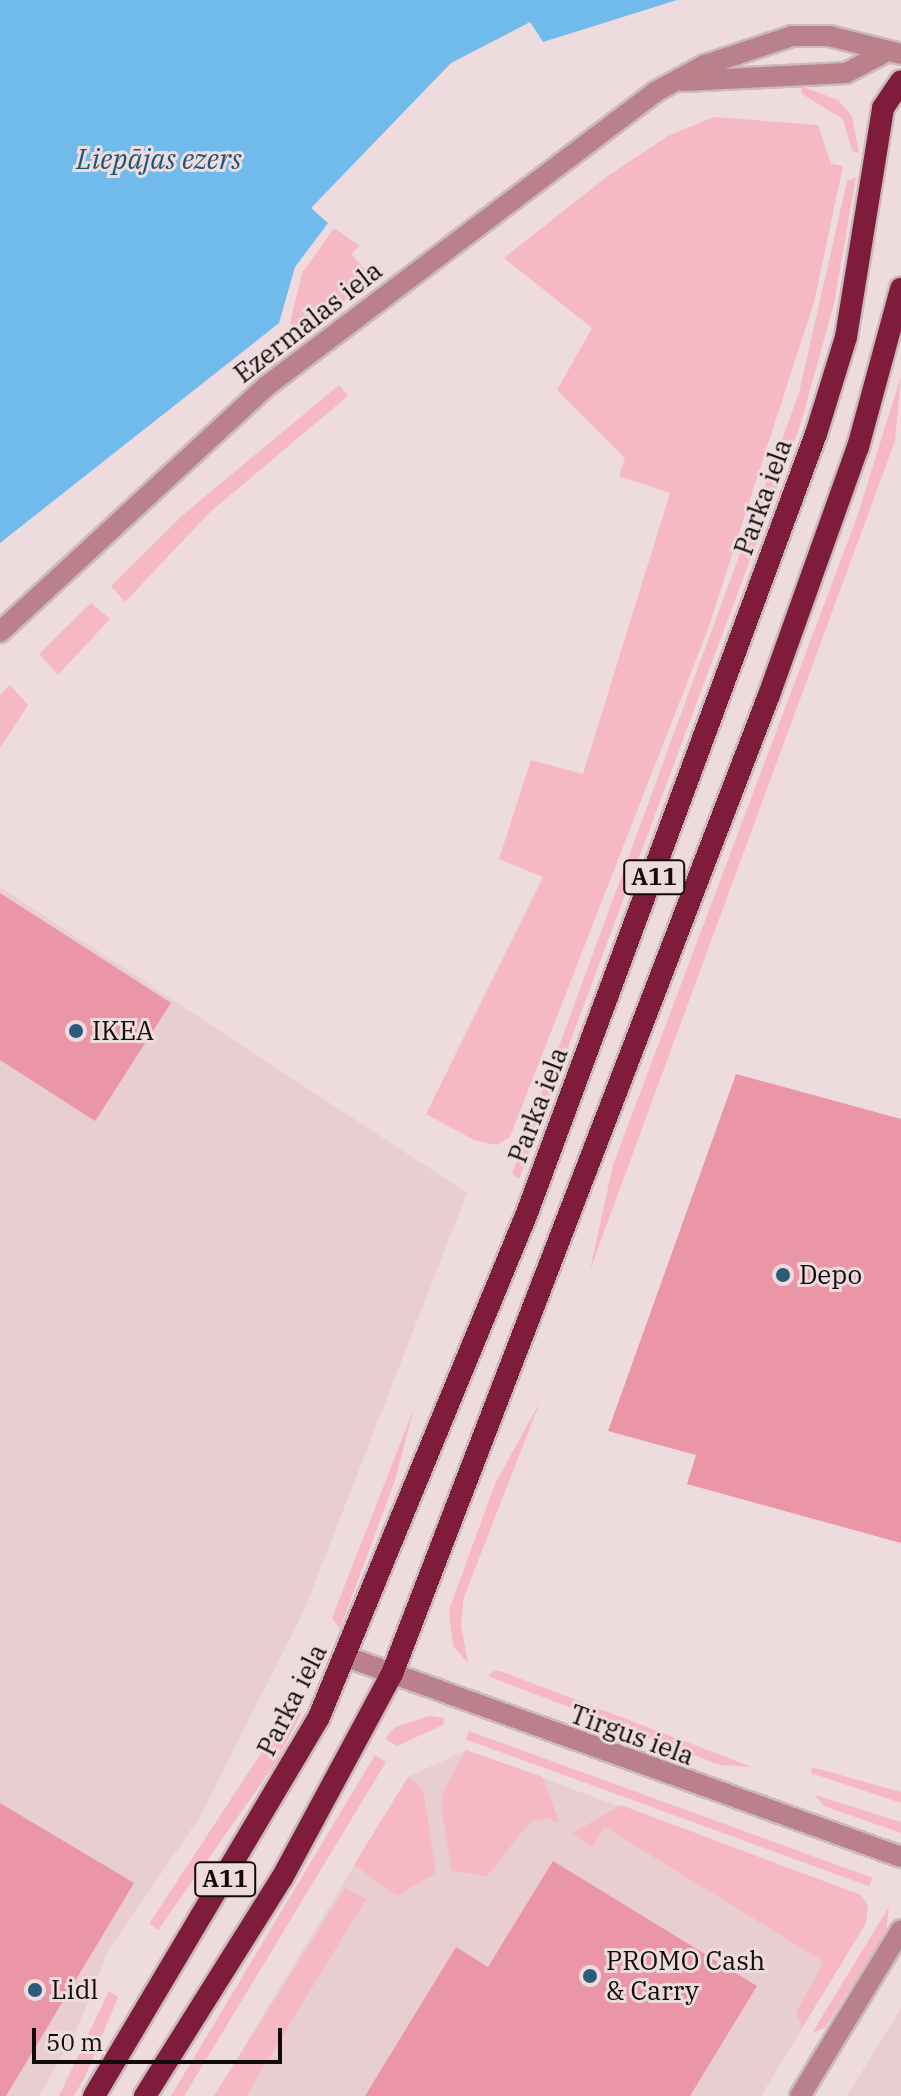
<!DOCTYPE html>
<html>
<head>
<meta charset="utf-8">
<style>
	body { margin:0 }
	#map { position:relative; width:901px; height:2096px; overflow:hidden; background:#eddbde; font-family:"IBM Plex Serif",serif }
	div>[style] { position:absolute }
	.built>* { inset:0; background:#e8cdd1 }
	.green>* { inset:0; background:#f6b9c4; transform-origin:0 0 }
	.water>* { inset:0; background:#70baec }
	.building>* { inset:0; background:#ea96a7 }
	.roads { filter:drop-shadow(2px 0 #cababc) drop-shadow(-2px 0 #cababc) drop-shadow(0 2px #cababc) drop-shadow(0 -2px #cababc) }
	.minor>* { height:20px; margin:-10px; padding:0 10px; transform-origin:10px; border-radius:10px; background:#ba808b }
	.trunk>* { height:22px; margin:-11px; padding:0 11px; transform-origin:11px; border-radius:11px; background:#7f1c3c }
	.dots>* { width:22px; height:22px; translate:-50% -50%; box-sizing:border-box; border:4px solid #eddbde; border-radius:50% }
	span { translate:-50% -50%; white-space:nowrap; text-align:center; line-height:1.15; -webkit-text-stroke:6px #eddbde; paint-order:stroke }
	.shield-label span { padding:2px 6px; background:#eddbde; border:2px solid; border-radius:6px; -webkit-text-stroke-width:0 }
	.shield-label { font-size:24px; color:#110b0c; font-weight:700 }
	.street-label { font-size:26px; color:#110b0c }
	.poi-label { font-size:26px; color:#110b0c }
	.left { translate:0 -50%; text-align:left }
	.water-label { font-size:28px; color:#205779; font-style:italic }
	.scale { position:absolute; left:32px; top:2028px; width:250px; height:36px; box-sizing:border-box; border:4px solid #110b0c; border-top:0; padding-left:10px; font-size:24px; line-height:28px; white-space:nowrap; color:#110b0c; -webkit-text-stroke:6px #eddbde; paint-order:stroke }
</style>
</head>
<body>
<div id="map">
	<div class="built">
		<div style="clip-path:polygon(0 887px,467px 1193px,305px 1608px,200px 1817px,109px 1949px,75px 2033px,39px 2096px,0 2096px)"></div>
		<div style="clip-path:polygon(466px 1750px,861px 1895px,868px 1905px,866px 1923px,761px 2096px,214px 2096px,408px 1777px)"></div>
		<div style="clip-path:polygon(901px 2008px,901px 2096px,847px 2096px)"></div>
	</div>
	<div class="green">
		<div style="clip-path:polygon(801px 86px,838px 100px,852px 116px,859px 153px,852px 151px,843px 119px,802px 94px)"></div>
		<div style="clip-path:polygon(714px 117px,818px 125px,831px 164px,843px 166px,814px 302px,708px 629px,510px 1137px,497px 1145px,476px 1141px,426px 1114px,543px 877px,499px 859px,531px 760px,583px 774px,670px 493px,619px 476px,625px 458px,557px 390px,592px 328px,504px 258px,609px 175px,668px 136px)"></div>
		<div style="clip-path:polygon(856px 177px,834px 304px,800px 426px,519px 1179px,512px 1174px,799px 393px,847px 181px)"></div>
		<div style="clip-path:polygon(334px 228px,360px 246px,351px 254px,373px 278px,300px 335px,290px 323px,302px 273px)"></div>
		<div style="clip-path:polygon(901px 376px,895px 441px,590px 1270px,613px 1165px,857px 517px)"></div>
		<div style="clip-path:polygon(339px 385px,348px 396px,209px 513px,125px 602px,111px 586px,184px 514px)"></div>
		<div style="clip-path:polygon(91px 603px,110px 619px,58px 675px,39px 654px)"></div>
		<div style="clip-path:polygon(10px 685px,28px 705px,0 748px,0 695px)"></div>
		<div style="clip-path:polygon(540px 1402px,464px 1597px,461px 1625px,468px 1663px,453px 1646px,449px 1610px,495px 1484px)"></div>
		<div style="clip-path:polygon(414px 1408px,395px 1480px,340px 1629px,332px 1618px)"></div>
		<div style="clip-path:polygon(494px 1671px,500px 1671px,752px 1767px,720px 1765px,488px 1676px)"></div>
		<div style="clip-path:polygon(290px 1709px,301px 1714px,275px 1764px,158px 1930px,149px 1924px)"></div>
		<div style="clip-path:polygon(429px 1716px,444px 1718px,443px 1725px,397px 1746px,385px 1739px,395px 1727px)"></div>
		<div style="left:469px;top:1731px;width:429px;height:9px;rotate:20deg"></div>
		<div style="clip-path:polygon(466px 1750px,543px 1777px,560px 1825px,548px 1818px,531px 1821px,487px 1876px,452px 1871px,442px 1811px,443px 1792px)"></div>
		<div style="clip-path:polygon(375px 1755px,386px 1762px,184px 2096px,171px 2096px)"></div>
		<div style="clip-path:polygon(812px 1767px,901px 1792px,901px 1803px,811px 1773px)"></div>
		<div style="clip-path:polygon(408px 1777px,423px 1789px,436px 1873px,397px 1896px,354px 1865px)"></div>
		<div style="clip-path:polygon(815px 1795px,901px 1822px,901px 1833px,824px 1806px)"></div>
		<div style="clip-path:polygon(621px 1805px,861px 1895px,868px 1905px,866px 1923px,802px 2028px,796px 2012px,824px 1962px,605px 1827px,592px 1847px,573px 1833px)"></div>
		<div style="clip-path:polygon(345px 1888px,366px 1899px,246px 2096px,214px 2096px)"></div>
		<div style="clip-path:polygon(889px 1907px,886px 1931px,825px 2028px,812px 2033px)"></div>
		<div style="clip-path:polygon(109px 1991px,118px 1997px,85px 2077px,74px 2096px,59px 2096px)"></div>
	</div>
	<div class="water">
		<div style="clip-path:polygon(0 0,677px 0,543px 42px,530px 22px,451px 63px,311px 208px,328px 223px,295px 267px,279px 323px,0 543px)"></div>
	</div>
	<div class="building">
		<div style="clip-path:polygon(0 893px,171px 1003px,95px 1121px,0 1060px)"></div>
		<div style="clip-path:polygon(736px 1074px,901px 1119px,901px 1543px,687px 1484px,696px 1455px,608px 1431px)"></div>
		<div style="clip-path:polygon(0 1803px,134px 1883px,6px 2096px,0 2096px)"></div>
		<div style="clip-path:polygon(553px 1861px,757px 1986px,690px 2096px,365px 2096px,456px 1947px,488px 1967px)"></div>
	</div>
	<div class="roads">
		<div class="minor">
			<div style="left:684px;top:81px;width:162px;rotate:-2.8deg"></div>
			<div style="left:846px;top:73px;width:41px;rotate:-27.8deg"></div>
			<div style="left:0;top:632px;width:364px;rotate:-42.7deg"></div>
			<div style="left:268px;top:385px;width:485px;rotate:-37.1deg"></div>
			<div style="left:655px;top:92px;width:57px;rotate:-28.4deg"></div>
			<div style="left:705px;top:65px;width:92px;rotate:-18.4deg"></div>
			<div style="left:792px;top:36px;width:37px"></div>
			<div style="left:829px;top:36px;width:74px;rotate:14deg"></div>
			<div style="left:347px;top:1657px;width:589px;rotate:19.85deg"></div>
			<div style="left:800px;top:2096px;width:194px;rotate:-58.7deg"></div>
		</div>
		<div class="trunk">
			<div style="left:94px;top:2096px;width:441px;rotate:-59.3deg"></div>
			<div style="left:319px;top:1717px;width:545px;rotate:-67.57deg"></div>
			<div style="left:527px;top:1213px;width:831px;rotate:-69.65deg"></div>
			<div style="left:816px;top:434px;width:102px;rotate:-72.8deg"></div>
			<div style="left:846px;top:337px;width:232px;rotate:-80.8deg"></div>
			<div style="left:883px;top:108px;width:32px;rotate:-56deg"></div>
			<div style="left:145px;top:2096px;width:257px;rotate:-57.9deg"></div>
			<div style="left:282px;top:1878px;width:232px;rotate:-61.7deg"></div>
			<div style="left:392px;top:1674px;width:1049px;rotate:-68.94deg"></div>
			<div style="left:769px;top:695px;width:263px;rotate:-70.3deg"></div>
			<div style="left:858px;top:447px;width:164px;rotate:-74.8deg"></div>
		</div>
	</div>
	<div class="dots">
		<div style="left:76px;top:1031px;background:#2c5b7a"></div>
		<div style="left:783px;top:1275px;background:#2c5b7a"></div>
		<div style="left:590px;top:1976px;background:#2c5b7a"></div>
		<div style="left:35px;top:1990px;background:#2c5b7a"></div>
	</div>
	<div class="shield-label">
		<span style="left:654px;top:877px">A11</span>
		<span style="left:225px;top:1879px">A11</span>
	</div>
	<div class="street-label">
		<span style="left:308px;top:322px;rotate:-38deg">Ezermalas iela</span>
		<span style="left:763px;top:497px;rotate:-70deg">Parka iela</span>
		<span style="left:538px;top:1105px;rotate:-69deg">Parka iela</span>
		<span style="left:292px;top:1700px;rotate:-63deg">Parka iela</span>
		<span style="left:632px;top:1735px;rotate:20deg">Tirgus iela</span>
	</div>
	<div class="poi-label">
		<span class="left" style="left:92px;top:1031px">IKEA</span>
		<span class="left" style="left:799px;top:1275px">Depo</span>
		<span class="left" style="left:606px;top:1976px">PROMO Cash<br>&amp; Carry</span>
		<span class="left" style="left:51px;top:1990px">Lidl</span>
	</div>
	<div class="water-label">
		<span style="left:159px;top:159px">Liepājas ezers</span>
	</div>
	<div class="scale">50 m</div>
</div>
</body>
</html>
